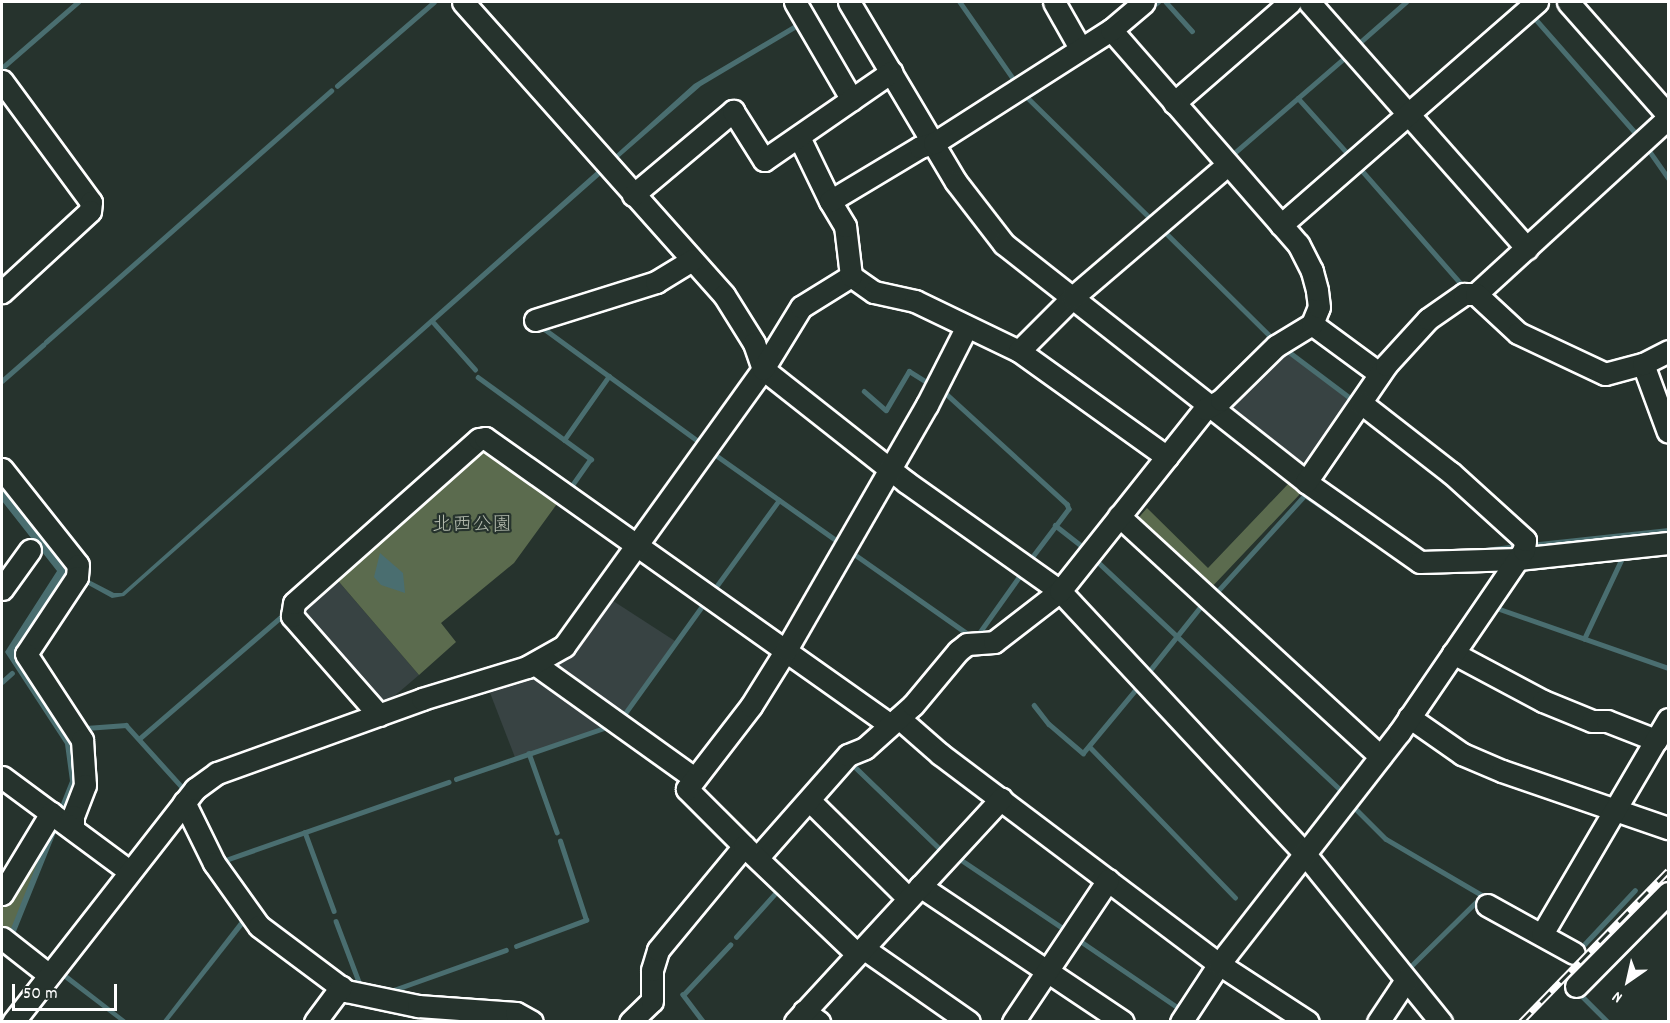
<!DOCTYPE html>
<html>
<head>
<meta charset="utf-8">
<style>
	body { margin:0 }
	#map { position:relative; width:1670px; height:1023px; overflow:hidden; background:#26332d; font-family:Dekko,"Klee One",sans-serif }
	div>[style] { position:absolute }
	.built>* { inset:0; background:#384343; transform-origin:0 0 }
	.green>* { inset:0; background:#5b6b4e }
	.water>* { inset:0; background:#4a6e70 }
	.stream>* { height:4.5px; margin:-2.25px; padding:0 2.25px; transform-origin:2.25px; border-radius:2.25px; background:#4a6e70 }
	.roads { filter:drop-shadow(2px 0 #fff) drop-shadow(-2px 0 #fff) drop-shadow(0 2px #fff) drop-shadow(0 -2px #fff) }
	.minor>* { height:21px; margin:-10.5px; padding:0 10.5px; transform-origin:10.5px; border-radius:10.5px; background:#26332d }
	.rail>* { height:7px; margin-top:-3.5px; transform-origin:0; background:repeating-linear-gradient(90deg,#26332d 0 14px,#fff 0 28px); box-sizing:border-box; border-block:2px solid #fff }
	span { translate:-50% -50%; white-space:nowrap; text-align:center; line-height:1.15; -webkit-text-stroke:4.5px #26332d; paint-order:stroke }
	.park-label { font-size:20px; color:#b5bcaf }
	.frame { position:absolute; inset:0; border:3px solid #fff; pointer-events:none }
	.north { position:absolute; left:1598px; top:951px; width:60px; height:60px; -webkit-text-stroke:4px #26332d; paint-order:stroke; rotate:214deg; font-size:16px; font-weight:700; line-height:24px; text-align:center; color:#fff }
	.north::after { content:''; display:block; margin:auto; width:21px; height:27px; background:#fff; clip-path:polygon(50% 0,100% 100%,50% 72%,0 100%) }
	.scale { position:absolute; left:12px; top:984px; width:105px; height:27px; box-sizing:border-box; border:3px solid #fff; border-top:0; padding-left:8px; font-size:18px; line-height:21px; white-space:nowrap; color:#fff; -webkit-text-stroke:4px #26332d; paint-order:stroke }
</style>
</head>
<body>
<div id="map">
	<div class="built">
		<div style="left:1279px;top:347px;width:93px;height:81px;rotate:37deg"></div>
		<div style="clip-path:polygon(334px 576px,419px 675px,385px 704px,377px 702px,299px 615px,301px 605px)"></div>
		<div style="clip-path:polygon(607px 597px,675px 641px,619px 720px,543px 667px)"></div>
		<div style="clip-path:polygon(539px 669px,617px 725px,516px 760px,487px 685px)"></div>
	</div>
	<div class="green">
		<div style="clip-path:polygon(480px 445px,562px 497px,514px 563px,441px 623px,456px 642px,419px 675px,334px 576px)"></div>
		<div style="clip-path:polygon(1289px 483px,1300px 494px,1208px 591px,1134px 523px,1147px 508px,1208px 568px)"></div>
		<div style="clip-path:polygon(54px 822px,9px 936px,2px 933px,2px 900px)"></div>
	</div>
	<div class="water">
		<div style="clip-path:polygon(797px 23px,802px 26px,701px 86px,616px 160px,613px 157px,694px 84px)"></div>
		<div style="clip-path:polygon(599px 169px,603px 173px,124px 596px,112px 598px,81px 581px,83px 577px,114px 593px,122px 593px)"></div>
		<div style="clip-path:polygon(2px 475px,76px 568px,18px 652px,72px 736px,78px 778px,15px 934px,127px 1021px,120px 1021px,8px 936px,70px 781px,65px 744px,5px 652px,57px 571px,2px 501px)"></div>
		<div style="clip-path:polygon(380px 553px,403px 573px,405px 593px,381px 585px,374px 577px)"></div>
		<div style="clip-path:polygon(244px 916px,247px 921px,168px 1021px,162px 1022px)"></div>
	</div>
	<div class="stream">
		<div style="left:960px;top:2px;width:96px;rotate:55.2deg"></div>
		<div style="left:1166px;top:2px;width:39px;rotate:48deg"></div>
		<div style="left:1149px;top:9px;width:11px;rotate:-38deg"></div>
		<div style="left:1532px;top:15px;width:162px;rotate:48.7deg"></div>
		<div style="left:1357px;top:45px;width:65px;rotate:-41.3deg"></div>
		<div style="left:2px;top:68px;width:101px;rotate:-41deg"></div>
		<div style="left:337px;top:86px;width:128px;rotate:-40.9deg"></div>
		<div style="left:1031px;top:94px;width:14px;rotate:-34deg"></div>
		<div style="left:1027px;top:97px;width:174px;rotate:44.5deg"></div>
		<div style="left:1298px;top:98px;width:78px;rotate:48.1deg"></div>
		<div style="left:1646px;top:146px;width:39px;rotate:55deg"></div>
		<div style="left:1232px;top:155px;width:153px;rotate:-40.8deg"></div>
		<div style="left:1358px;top:166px;width:158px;rotate:48.8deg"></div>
		<div style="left:1162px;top:229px;width:155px;rotate:44.7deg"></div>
		<div style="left:434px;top:323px;width:62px;rotate:48.3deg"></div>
		<div style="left:539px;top:325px;width:202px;rotate:36.1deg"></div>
		<div style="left:46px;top:342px;width:380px;rotate:-41.4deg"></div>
		<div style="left:1284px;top:348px;width:86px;rotate:37deg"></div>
		<div style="left:478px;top:377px;width:140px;rotate:36deg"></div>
		<div style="left:591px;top:459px;width:37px;rotate:125deg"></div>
		<div style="left:2px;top:381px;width:55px;rotate:-41.3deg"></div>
		<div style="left:941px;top:389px;width:171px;rotate:42.4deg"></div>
		<div style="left:1067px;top:504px;width:5px;rotate:68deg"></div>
		<div style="left:1069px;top:509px;width:61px;rotate:127.1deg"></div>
		<div style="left:864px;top:391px;width:29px;rotate:41deg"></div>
		<div style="left:886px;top:410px;width:45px;rotate:-59.5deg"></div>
		<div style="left:909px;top:371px;width:25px;rotate:32deg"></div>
		<div style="left:564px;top:440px;width:78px;rotate:-54.9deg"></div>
		<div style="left:713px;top:453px;width:156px;rotate:35.3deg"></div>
		<div style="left:1305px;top:495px;width:53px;rotate:34.3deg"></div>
		<div style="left:1055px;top:525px;width:36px;rotate:38deg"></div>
		<div style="left:1530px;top:545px;width:139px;rotate:-6.2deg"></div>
		<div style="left:1485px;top:550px;width:33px;rotate:-7deg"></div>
		<div style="left:850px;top:551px;width:148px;rotate:35.1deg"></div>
		<div style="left:1098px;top:562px;width:333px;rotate:43.2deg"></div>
		<div style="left:713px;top:591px;width:112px;rotate:-54deg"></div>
		<div style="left:1216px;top:593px;width:132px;rotate:-47.8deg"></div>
		<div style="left:1305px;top:495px;width:12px;rotate:-138deg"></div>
		<div style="left:1494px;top:607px;width:184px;rotate:19.3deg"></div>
		<div style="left:977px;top:636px;width:72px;rotate:-54.6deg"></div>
		<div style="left:1584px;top:639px;width:92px;rotate:-64.8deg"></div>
		<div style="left:1151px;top:669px;width:87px;rotate:-51.5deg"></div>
		<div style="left:2px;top:682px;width:13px;rotate:-42deg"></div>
		<div style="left:1034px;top:705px;width:24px;rotate:52deg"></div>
		<div style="left:1049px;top:724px;width:45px;rotate:40.5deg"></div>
		<div style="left:1083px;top:753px;width:85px;rotate:-50.3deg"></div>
		<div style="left:621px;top:719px;width:144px;rotate:-54.3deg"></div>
		<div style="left:86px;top:728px;width:40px;rotate:-4.3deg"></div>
		<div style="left:126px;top:725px;width:85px;rotate:47.9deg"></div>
		<div style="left:139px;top:739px;width:187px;rotate:-40.7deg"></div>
		<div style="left:1090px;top:747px;width:209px;rotate:46deg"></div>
		<div style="left:529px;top:753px;width:84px;rotate:70.5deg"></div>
		<div style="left:851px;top:763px;width:127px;rotate:44deg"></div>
		<div style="left:456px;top:779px;width:163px;rotate:-19deg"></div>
		<div style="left:1351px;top:804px;width:49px;rotate:45deg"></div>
		<div style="left:1386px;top:839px;width:117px;rotate:30.3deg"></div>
		<div style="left:305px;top:832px;width:84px;rotate:69.8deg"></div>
		<div style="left:957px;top:857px;width:133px;rotate:33.9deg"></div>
		<div style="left:220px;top:862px;width:242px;rotate:-19.3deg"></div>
		<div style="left:336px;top:921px;width:71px;rotate:69.3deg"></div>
		<div style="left:736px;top:937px;width:66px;rotate:-48.1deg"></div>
		<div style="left:1076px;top:938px;width:126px;rotate:34.3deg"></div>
		<div style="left:516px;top:946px;width:75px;rotate:-20.4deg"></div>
		<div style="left:586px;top:920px;width:83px;rotate:-108.2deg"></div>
		<div style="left:1578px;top:951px;width:83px;rotate:-46.9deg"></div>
		<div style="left:1411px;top:966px;width:91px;rotate:-44.6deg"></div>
		<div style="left:388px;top:992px;width:125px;rotate:-19.6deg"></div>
		<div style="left:1578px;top:992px;width:42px;rotate:45deg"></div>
		<div style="left:703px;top:1022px;width:34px;rotate:-127deg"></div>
		<div style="left:683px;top:995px;width:69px;rotate:-46.8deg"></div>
	</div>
	<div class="roads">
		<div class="minor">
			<div style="left:463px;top:2px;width:392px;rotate:48.3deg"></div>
			<div style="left:724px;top:295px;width:57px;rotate:58deg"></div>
			<div style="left:754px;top:343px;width:28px;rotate:71deg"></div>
			<div style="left:763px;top:369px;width:182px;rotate:38.3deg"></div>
			<div style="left:906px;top:482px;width:189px;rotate:35.3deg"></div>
			<div style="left:1060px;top:591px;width:358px;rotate:47deg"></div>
			<div style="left:1304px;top:853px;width:218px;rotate:51deg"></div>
			<div style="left:795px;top:2px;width:113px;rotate:59.8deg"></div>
			<div style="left:849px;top:2px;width:209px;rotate:59.3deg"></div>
			<div style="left:956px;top:182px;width:78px;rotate:52.3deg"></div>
			<div style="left:1004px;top:244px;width:385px;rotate:38.2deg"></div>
			<div style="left:1306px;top:482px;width:139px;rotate:35.1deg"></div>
			<div style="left:1420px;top:562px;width:98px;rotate:-1.8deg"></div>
			<div style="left:1518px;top:559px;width:151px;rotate:-6.1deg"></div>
			<div style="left:1054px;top:2px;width:53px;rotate:60.5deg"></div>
			<div style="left:1309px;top:2px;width:329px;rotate:48.5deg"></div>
			<div style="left:1568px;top:2px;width:151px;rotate:48.5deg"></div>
			<div style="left:2px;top:81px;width:150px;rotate:53.7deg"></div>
			<div style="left:91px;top:202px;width:9px;rotate:96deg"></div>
			<div style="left:90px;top:211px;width:120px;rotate:137.4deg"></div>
			<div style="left:1174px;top:103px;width:154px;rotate:-41deg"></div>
			<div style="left:799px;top:137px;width:71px;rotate:64.2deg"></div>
			<div style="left:633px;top:195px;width:131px;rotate:-40deg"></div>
			<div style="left:733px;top:111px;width:58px;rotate:57.7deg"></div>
			<div style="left:764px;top:160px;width:155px;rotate:-34.7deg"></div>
			<div style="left:1281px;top:225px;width:340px;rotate:-41.1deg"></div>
			<div style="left:851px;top:276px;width:28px;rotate:35deg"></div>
			<div style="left:874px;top:292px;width:42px;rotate:12.4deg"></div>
			<div style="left:915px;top:301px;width:115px;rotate:25.7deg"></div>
			<div style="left:1019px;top:351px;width:182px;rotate:35.6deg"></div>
			<div style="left:1476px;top:294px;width:260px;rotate:-42.5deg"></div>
			<div style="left:535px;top:320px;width:127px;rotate:-17.4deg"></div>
			<div style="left:656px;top:282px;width:42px;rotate:-31.4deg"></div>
			<div style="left:1312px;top:324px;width:84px;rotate:36.3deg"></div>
			<div style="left:1019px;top:351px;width:76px;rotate:-45deg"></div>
			<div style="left:1073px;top:297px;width:204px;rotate:-40.6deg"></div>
			<div style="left:1643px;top:364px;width:72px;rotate:69.8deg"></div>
			<div style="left:2px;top:469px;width:122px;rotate:51.6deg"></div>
			<div style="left:78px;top:565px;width:12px;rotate:95deg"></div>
			<div style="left:77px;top:577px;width:92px;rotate:123.5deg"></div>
			<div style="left:26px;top:654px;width:103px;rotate:56.9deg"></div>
			<div style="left:82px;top:740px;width:45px;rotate:86.2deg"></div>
			<div style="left:85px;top:785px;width:33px;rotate:111deg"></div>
			<div style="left:73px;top:816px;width:13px;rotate:90deg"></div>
			<div style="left:1306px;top:482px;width:142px;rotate:-55.6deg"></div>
			<div style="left:1386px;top:365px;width:62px;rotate:-47.6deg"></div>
			<div style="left:1428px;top:319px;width:44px;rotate:-34.8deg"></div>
			<div style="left:1464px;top:294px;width:12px"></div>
			<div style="left:1476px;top:294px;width:57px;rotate:42.9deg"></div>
			<div style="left:1518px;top:333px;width:96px;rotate:25.2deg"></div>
			<div style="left:1605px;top:374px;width:39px;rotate:-15deg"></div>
			<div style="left:1643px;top:364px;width:28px;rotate:-27deg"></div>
			<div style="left:1119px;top:516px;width:355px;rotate:42.6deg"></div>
			<div style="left:2px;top:589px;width:48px;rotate:-54.3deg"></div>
			<div style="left:1453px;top:653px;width:102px;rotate:28.1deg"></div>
			<div style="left:1543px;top:701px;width:53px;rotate:22.2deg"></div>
			<div style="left:1592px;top:721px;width:15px"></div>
			<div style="left:1607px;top:721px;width:53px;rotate:21.2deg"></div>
			<div style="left:535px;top:664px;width:196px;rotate:35.6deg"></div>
			<div style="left:379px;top:715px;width:132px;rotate:-131.3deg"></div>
			<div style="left:292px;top:616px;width:13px;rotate:-81deg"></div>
			<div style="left:294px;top:603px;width:247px;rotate:-41.6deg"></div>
			<div style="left:479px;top:439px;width:6px;rotate:-9deg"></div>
			<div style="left:485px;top:438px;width:496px;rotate:35.3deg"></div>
			<div style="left:1409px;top:717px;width:65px;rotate:34.9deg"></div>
			<div style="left:1462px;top:754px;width:43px;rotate:23deg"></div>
			<div style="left:1502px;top:771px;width:176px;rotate:19deg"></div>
			<div style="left:899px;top:718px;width:55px;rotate:41.3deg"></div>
			<div style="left:940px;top:754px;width:349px;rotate:37deg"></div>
			<div style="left:1219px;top:964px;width:106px;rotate:33.1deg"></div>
			<div style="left:2px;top:777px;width:158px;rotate:36.5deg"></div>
			<div style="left:810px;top:801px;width:138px;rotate:44.7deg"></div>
			<div style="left:184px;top:802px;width:68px;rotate:63.8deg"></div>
			<div style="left:214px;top:863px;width:77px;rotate:54.5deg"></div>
			<div style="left:259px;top:926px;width:109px;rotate:36.8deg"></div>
			<div style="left:346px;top:991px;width:74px;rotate:11.8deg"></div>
			<div style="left:418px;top:1006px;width:98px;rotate:4.1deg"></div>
			<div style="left:516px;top:1013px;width:18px;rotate:29deg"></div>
			<div style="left:744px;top:846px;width:81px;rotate:-135deg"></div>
			<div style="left:687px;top:789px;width:105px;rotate:-52.4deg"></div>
			<div style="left:751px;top:706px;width:66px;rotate:-58deg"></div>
			<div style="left:786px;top:650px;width:283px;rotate:-60.1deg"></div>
			<div style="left:927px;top:405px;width:86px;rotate:-63.1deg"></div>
			<div style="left:758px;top:857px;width:136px;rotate:-48.6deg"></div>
			<div style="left:848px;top:755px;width:18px;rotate:-22deg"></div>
			<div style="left:865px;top:748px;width:64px;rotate:-41.9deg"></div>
			<div style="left:913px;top:705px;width:70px;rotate:-50.2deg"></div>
			<div style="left:958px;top:651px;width:11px;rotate:-38deg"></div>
			<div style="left:967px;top:644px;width:27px;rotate:-4deg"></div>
			<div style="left:994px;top:642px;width:83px;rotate:-37.7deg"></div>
			<div style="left:1060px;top:591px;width:233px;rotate:-51.5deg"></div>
			<div style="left:1205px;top:409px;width:18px;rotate:-29deg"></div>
			<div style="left:1221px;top:400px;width:77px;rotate:-44.5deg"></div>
			<div style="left:1276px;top:346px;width:42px;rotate:-31.4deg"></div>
			<div style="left:1312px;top:324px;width:18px;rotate:-68deg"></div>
			<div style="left:1319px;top:307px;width:17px;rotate:-97deg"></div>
			<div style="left:1317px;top:290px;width:20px;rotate:-105deg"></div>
			<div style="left:1312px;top:271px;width:30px;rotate:-117deg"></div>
			<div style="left:1298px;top:244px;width:284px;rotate:-131.1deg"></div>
			<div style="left:920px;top:886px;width:244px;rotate:33.8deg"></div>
			<div style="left:2px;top:894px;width:95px;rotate:-58.8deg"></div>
			<div style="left:1487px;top:905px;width:99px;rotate:28.9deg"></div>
			<div style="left:1542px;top:934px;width:249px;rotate:-59.6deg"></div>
			<div style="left:2px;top:938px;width:60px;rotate:38.2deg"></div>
			<div style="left:863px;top:948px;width:129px;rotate:34.9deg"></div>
			<div style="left:1576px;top:986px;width:131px;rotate:-45.3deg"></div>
			<div style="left:804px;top:1011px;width:19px;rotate:36deg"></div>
			<div style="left:13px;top:1022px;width:296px;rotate:-52deg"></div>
			<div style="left:195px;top:789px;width:27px;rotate:-36deg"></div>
			<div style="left:217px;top:773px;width:218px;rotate:-19.8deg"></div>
			<div style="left:422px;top:699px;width:110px;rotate:-16.9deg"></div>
			<div style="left:527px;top:667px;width:43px;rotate:-29.6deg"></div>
			<div style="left:564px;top:646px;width:341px;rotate:-54.3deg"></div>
			<div style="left:763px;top:369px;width:73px;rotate:-58.5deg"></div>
			<div style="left:801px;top:307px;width:59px;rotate:-31.8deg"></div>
			<div style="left:851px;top:276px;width:50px;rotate:-96.8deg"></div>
			<div style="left:845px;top:226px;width:29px;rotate:-121deg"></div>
			<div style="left:830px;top:201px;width:105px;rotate:-31deg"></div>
			<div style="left:920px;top:147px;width:15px;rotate:-16deg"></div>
			<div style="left:934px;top:143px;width:210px;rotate:-32.6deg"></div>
			<div style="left:1111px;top:30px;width:43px;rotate:-40.3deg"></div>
			<div style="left:315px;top:1022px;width:44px;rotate:-53.4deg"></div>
			<div style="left:630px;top:1022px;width:30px;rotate:-44deg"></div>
			<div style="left:652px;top:1001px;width:31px;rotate:-90deg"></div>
			<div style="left:652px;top:970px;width:21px;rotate:-73deg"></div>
			<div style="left:658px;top:950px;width:135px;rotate:-50.4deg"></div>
			<div style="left:744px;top:846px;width:156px;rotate:43.7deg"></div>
			<div style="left:795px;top:1022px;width:304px;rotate:-47.3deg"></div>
			<div style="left:1013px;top:1022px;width:171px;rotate:-56.2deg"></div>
			<div style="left:1181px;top:1022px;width:69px;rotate:-56.8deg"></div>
			<div style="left:1219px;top:964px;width:293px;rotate:-52.1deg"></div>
			<div style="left:1399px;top:733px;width:222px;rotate:-55.7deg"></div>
			<div style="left:1524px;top:550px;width:10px;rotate:-84deg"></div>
			<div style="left:1525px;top:540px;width:100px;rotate:-137.8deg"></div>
			<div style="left:1451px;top:473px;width:114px;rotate:-142.1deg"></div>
			<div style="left:1378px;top:1022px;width:50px;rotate:-56.3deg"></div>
		</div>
	</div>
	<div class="rail">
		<div style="left:1521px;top:1022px;width:211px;rotate:-45.8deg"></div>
	</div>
	<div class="park-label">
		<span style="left:472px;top:526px">北西公園</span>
	</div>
	<div class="frame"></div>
	<div class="north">N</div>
	<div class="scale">50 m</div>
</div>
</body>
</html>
